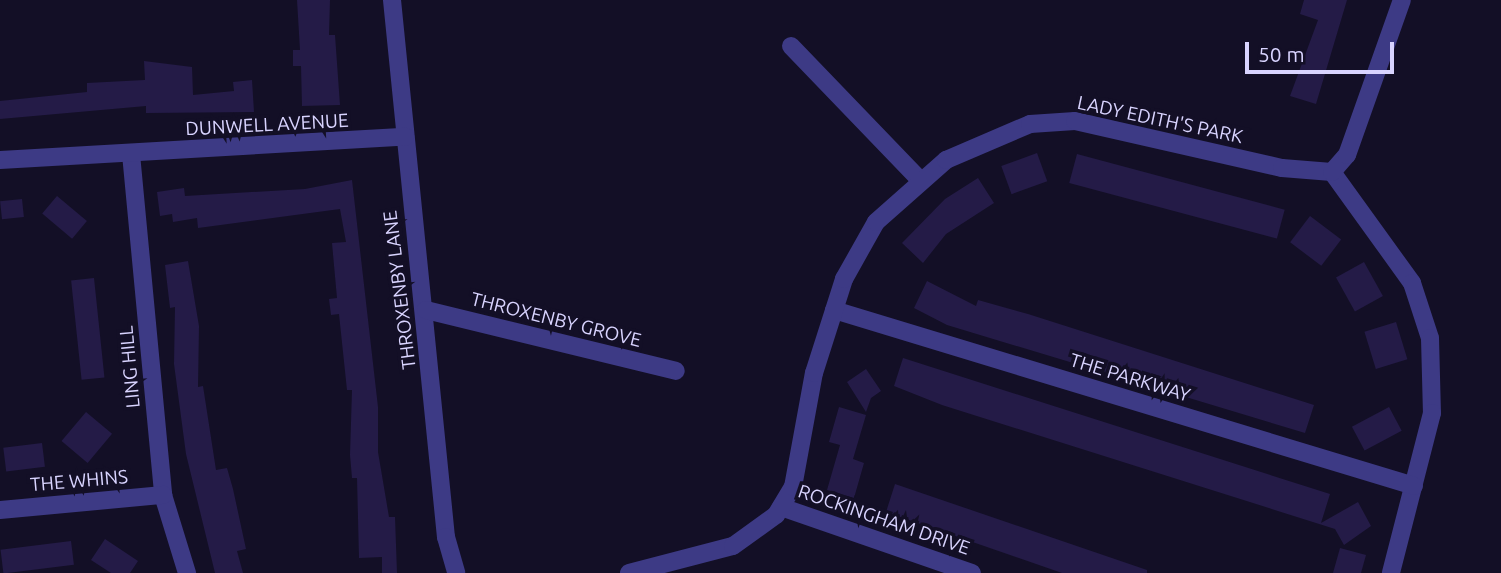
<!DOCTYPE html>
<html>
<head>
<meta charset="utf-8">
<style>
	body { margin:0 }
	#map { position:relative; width:1501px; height:573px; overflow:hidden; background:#130f26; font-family:Ubuntu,sans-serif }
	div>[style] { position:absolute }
	.building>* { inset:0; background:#241b47; transform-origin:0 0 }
	.minor>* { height:18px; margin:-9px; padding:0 9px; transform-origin:9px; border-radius:9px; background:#3d3a85 }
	span { translate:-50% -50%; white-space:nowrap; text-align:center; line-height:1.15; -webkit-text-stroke:7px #130f26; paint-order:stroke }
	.street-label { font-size:19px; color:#d9d4ff }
	.scale { position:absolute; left:1245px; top:42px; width:149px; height:32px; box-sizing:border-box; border:4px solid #d9d4ff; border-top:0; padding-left:9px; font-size:21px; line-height:24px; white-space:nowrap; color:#d9d4ff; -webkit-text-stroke:5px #130f26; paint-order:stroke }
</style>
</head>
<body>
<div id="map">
	<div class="building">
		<div style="clip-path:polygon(297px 0,330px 0,329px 35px,335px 35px,340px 105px,302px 106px,301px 66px,293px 66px,293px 50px,300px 50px)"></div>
		<div style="clip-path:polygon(1304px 0,1347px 0,1316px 104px,1290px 96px,1318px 20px,1300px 14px)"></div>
		<div style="clip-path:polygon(144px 61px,192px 67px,193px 95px,234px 91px,233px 82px,252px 80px,254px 112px,146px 113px,146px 106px,0 119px,0 101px,87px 92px,87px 83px,145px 80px)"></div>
		<div style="left:1037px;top:153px;width:30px;height:38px;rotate:70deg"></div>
		<div style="left:1077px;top:154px;width:215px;height:30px;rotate:15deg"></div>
		<div style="clip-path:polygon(978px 178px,994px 203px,946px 234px,923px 263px,902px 243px,945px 199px)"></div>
		<div style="clip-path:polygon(352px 180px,378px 407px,378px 452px,389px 517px,395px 517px,397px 573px,382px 573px,382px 557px,359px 558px,357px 478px,352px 478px,350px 455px,352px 390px,347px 390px,339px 314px,331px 315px,329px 299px,337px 298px,332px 243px,346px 242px,340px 209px,198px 228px,197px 218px,173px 222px,172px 214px,160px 216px,157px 192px,184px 188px,185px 196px,305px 189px)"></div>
		<div style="left:57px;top:196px;width:39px;height:23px;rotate:40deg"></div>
		<div style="left:22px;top:199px;width:18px;height:22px;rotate:84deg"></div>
		<div style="left:1310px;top:216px;width:39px;height:33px;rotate:37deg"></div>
		<div style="clip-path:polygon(188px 261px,199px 326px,198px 387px,203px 386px,216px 470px,227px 468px,233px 489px,246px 549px,237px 551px,243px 573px,215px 573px,186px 454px,174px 364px,175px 307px,170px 308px,165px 265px)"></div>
		<div style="left:1364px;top:262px;width:39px;height:32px;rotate:61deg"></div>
		<div style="left:94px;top:278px;width:100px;height:23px;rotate:84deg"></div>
		<div style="clip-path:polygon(927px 281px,976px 306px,978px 300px,1028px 314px,1314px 405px,1305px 433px,947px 325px,914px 308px)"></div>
		<div style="left:1396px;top:322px;width:39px;height:33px;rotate:73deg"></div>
		<div style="clip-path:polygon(903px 358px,1330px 494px,1321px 523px,1358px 502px,1371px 526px,1344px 545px,1335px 529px,942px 405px,894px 386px)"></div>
		<div style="clip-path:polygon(866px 369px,881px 391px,871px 398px,866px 412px,847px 382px)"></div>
		<div style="clip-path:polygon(839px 407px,866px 415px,853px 459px,864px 463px,854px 498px,827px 490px,840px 445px,829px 442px)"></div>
		<div style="left:1389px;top:407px;width:27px;height:42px;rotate:62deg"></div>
		<div style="left:86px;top:412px;width:34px;height:38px;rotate:40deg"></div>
		<div style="left:42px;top:443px;width:24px;height:39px;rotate:83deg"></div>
		<div style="clip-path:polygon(895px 484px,1147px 570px,1147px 573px,1062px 573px,886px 512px)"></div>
		<div style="clip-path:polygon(105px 539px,138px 561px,130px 573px,111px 573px,91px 560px)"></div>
		<div style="left:71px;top:541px;width:24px;height:71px;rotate:83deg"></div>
		<div style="clip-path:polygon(1340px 548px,1366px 555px,1361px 573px,1333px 573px)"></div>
	</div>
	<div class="minor">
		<div style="left:392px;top:0;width:540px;rotate:84.26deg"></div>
		<div style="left:446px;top:537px;width:37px;rotate:74deg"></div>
		<div style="left:791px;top:46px;width:186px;rotate:46.1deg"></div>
		<div style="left:131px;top:154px;width:342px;rotate:84.6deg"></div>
		<div style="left:163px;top:495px;width:82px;rotate:72.9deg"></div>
		<div style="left:0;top:160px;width:406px;rotate:-3.3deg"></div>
		<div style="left:1332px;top:172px;width:137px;rotate:54.2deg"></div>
		<div style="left:1412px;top:283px;width:58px;rotate:71.9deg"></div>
		<div style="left:1430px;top:338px;width:75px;rotate:88.5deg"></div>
		<div style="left:1432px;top:413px;width:165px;rotate:104.4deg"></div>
		<div style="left:426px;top:310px;width:257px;rotate:13.7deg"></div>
		<div style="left:834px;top:310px;width:606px;rotate:16.88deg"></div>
		<div style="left:781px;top:507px;width:202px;rotate:19.1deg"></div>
		<div style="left:0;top:510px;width:164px;rotate:-5.3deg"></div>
		<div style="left:629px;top:573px;width:107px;rotate:-14.6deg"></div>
		<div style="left:733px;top:546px;width:53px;rotate:-35.8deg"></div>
		<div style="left:776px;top:515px;width:33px;rotate:-59deg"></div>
		<div style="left:793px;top:487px;width:116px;rotate:-79.6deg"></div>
		<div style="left:814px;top:373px;width:99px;rotate:-72.3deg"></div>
		<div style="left:844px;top:279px;width:65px;rotate:-60.7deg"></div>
		<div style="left:876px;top:222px;width:94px;rotate:-41.5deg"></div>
		<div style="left:946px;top:160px;width:91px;rotate:-23.2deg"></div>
		<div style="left:1030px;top:124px;width:45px;rotate:-3.8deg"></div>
		<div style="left:1075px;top:121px;width:212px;rotate:12.8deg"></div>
		<div style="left:1282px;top:168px;width:50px;rotate:4.6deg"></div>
		<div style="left:1332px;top:172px;width:23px;rotate:-49deg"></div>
		<div style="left:1347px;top:155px;width:164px;rotate:-70.5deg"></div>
	</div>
	<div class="street-label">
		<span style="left:1160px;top:120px;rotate:12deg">LADY EDITH'S PARK</span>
		<span style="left:267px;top:125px;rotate:-3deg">DUNWELL AVENUE</span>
		<span style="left:400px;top:290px;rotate:-97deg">THROXENBY LANE</span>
		<span style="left:556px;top:320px;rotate:14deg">THROXENBY GROVE</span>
		<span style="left:130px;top:367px;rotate:-95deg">LING HILL</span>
		<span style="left:1130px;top:378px;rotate:17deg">THE PARKWAY</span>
		<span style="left:79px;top:481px;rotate:-5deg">THE WHINS</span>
		<span style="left:884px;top:520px;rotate:19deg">ROCKINGHAM DRIVE</span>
	</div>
	<div class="scale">50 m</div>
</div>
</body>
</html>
